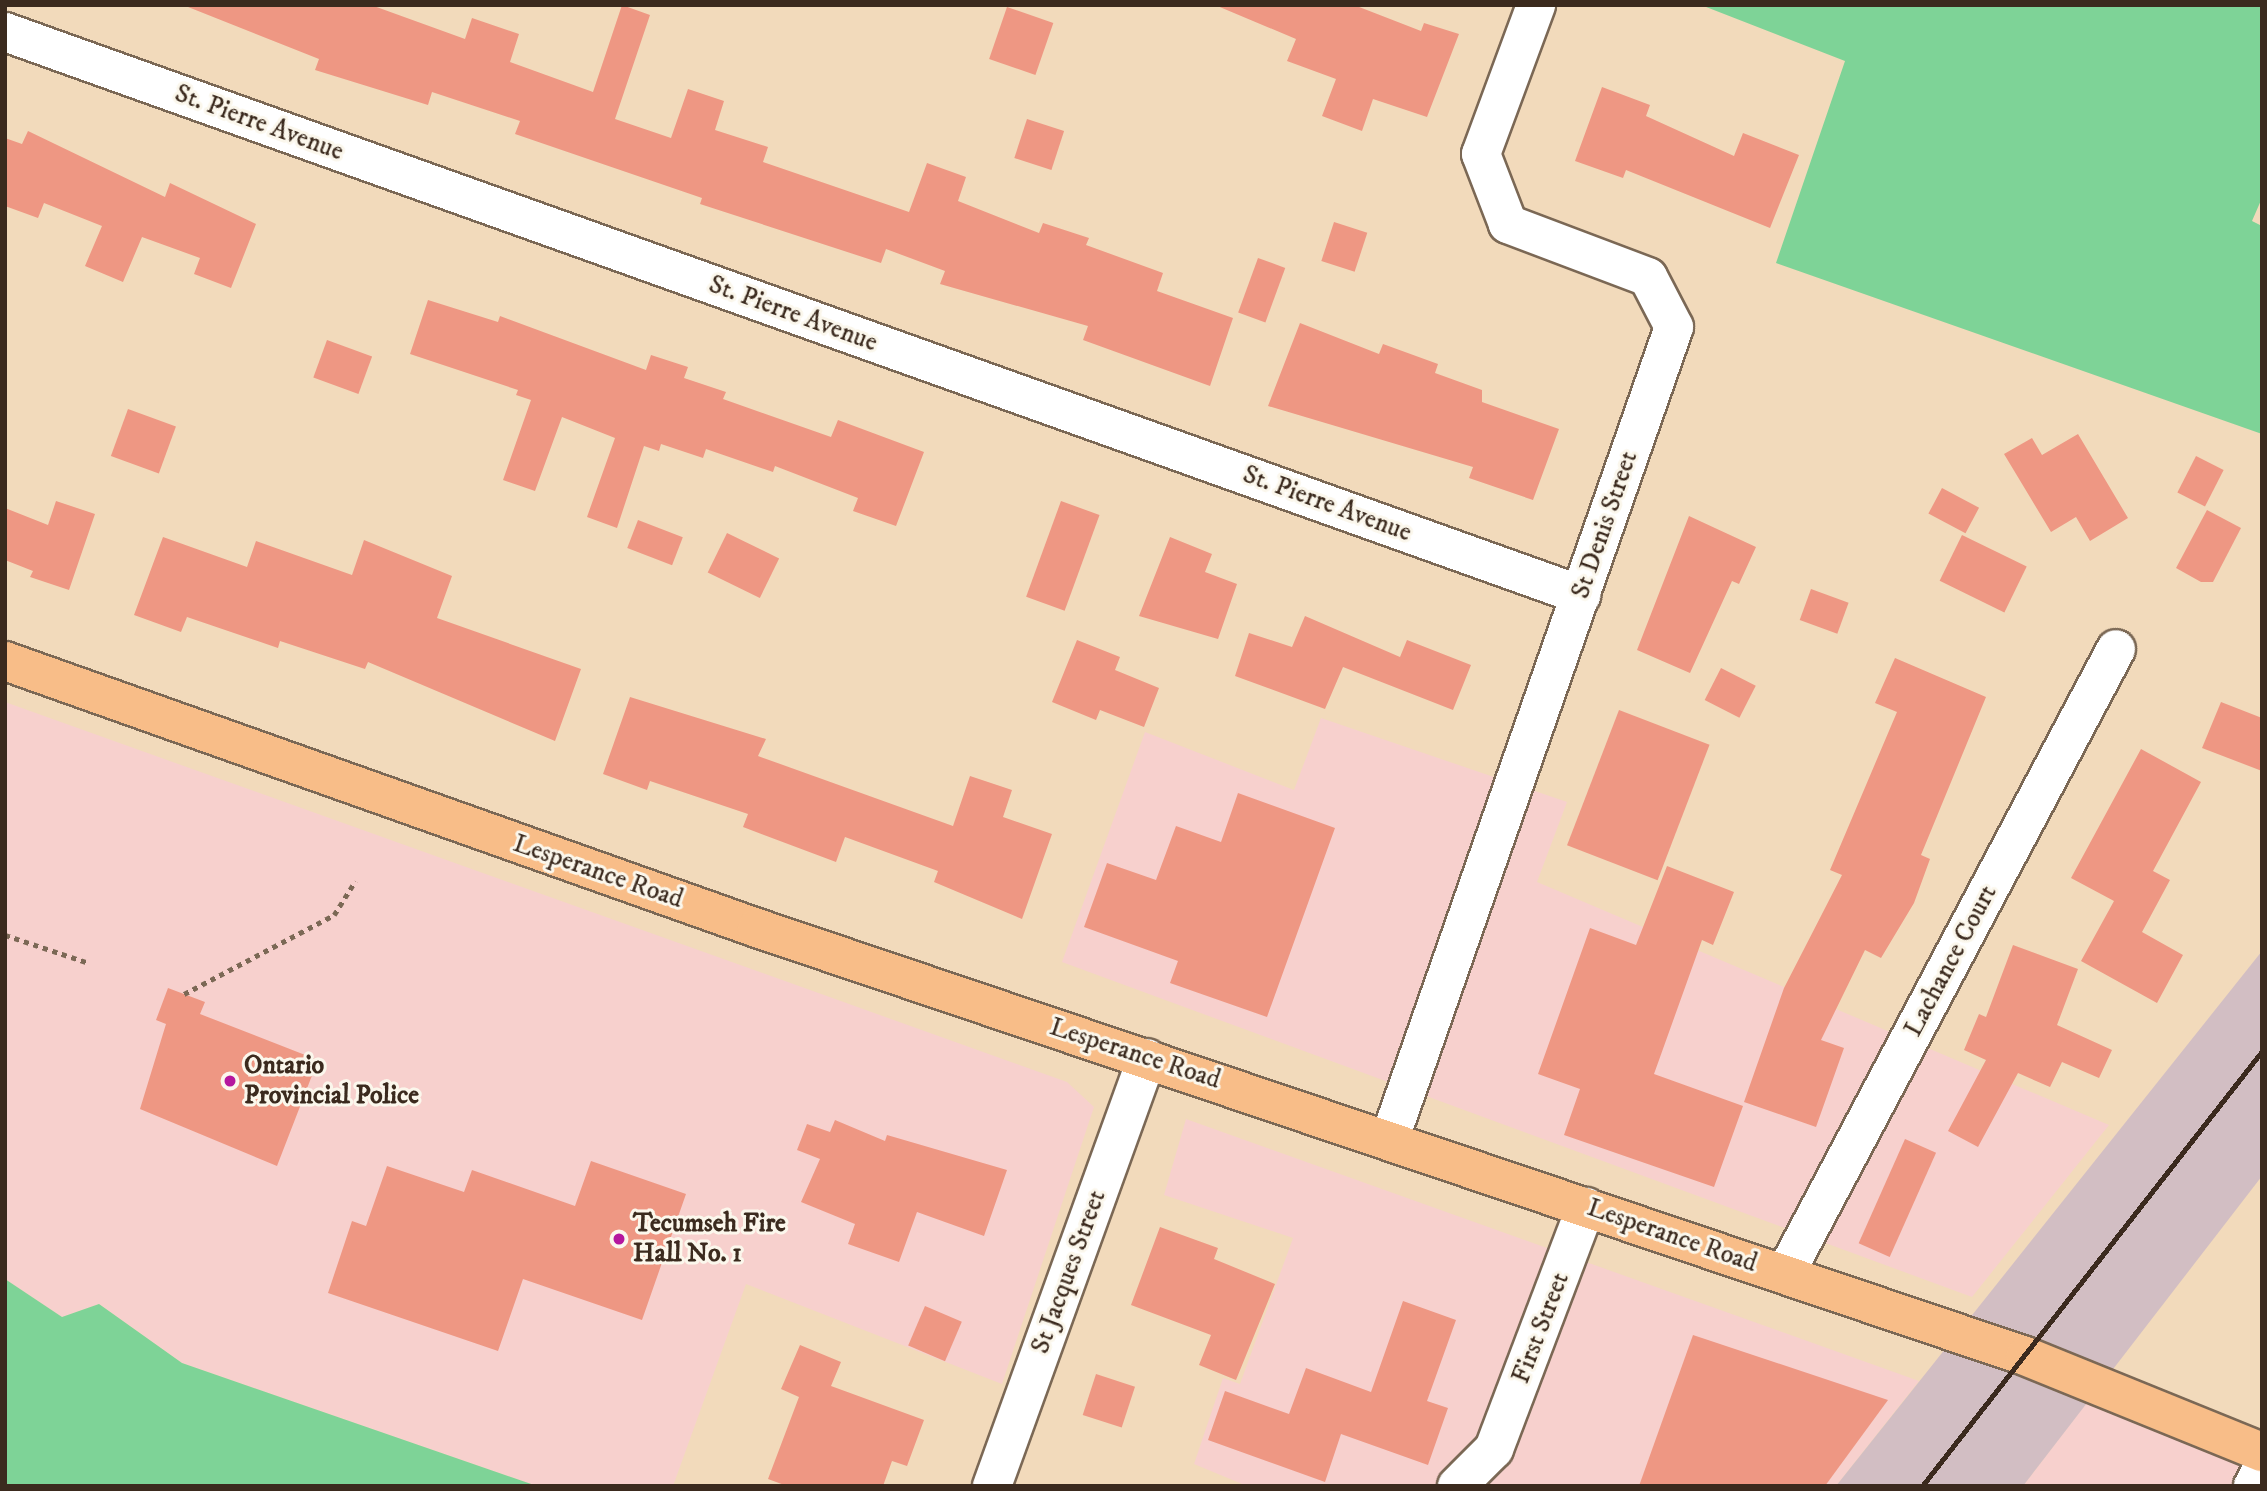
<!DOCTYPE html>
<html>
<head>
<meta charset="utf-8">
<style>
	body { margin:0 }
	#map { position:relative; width:2267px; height:1491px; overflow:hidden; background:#f2dabb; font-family:"IM FELL DW Pica",serif }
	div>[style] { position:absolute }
	.built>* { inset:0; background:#f7d0cd }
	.industrial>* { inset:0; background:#d2bec3 }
	.green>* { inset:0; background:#7ed397 }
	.building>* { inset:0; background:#ee9783; transform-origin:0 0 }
	.path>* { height:4.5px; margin-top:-2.25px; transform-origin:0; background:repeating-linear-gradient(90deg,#7b6855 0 5px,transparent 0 10px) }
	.roads { filter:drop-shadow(2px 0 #7b6855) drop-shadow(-2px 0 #7b6855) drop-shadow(0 2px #7b6855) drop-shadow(0 -2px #7b6855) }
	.minor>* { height:38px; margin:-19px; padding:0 19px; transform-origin:19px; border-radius:19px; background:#fff }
	.major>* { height:38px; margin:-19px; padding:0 19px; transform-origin:19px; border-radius:19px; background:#f8bd88 }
	.rail>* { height:5px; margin:-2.5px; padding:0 2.5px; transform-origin:2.5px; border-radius:2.5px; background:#3b2a1e }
	.dots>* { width:19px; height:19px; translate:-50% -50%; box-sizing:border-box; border:4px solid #fbf7ec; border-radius:50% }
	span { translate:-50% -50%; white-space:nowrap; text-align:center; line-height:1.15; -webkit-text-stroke:6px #fbf7ec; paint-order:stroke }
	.street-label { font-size:26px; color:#3b2a1e }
	.poi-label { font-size:26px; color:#3b2a1e; font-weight:700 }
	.left { translate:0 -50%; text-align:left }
	.frame { position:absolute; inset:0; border:7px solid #3b2a1e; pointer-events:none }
</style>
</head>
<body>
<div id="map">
	<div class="built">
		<div style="clip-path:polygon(5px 702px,1067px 1082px,1094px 1107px,1002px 1384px,746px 1284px,673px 1486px,537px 1486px,182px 1363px,99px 1304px,62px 1317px,5px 1279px)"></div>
		<div style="clip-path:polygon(1321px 718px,1567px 802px,1537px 882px,2109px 1125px,1972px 1297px,1062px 962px,1145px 732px,1294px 790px)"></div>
		<div style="clip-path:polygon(1186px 1119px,1919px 1381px,1836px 1486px,1247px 1486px,1194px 1464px,1223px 1378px,1240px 1384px,1293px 1238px,1164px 1195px)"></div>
		<div style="clip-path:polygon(2099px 1386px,2262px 1452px,2262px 1486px,2023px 1486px)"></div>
	</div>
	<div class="industrial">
		<div style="clip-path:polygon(2262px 951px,2262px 1176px,2023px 1486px,1836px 1486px)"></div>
	</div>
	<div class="green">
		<div style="clip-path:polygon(1701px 5px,2262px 5px,2262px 198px,2252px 221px,2262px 226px,2262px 434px,1776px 263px,1845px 61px)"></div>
		<div style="clip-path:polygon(5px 1279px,62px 1317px,99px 1304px,182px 1363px,537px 1486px,5px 1486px)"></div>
	</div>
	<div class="building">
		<div style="clip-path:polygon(183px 5px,371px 5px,465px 39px,472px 18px,519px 34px,510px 62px,593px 92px,622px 5px,650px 15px,615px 119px,671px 138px,688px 89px,724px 101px,715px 130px,768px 147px,763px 162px,909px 212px,927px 163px,966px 177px,958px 201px,1039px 233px,1043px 223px,1089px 238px,1086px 245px,1163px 273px,1157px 291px,1233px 318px,1210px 386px,1083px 340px,1088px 326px,940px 284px,945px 271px,886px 249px,881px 263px,700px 204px,702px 198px,515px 134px,520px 121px,432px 92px,428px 105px,315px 70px,319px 59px)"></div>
		<div style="clip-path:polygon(1215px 5px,1354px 5px,1421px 31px,1424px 23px,1459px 34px,1427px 117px,1373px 99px,1362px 131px,1322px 116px,1336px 79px,1287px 61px,1296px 39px)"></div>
		<div style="left:1007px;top:7px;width:49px;height:55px;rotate:19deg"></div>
		<div style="clip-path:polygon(1602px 87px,1650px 105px,1646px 116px,1734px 156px,1743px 133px,1799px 155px,1770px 228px,1626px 170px,1623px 178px,1575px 161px)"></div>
		<div style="left:1027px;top:119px;width:39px;height:41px;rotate:18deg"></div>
		<div style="clip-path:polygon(28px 131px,165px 197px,170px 183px,256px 224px,231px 288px,194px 274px,200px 258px,142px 237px,123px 282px,85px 266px,102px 226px,44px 203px,38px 218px,5px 206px,5px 138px,22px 144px)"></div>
		<div style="left:1334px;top:222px;width:35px;height:41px;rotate:18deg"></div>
		<div style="left:1258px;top:258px;width:29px;height:58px;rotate:20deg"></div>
		<div style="clip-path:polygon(428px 300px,498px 322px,500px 316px,646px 370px,651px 355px,688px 367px,684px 378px,726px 392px,723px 399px,831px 437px,838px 420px,924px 452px,896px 526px,853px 511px,858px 498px,775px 466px,773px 472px,706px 449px,703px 458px,661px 444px,659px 451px,644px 446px,617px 528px,587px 517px,615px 438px,562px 417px,535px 491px,503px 480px,531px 400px,516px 395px,518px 390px,410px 354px)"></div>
		<div style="clip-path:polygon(1300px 323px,1379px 354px,1383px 344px,1438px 364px,1435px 373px,1482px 390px,1482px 402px,1559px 429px,1533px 500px,1469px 478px,1473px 467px,1268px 406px)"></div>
		<div style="left:327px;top:340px;width:48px;height:40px;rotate:20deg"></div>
		<div style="left:128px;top:409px;width:51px;height:50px;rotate:20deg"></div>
		<div style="clip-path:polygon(2078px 434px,2128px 518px,2090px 541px,2076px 517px,2051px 532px,2004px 454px,2032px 438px,2042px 455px)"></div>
		<div style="left:2196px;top:456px;width:31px;height:41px;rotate:27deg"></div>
		<div style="left:1942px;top:488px;width:42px;height:29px;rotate:28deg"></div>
		<div style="clip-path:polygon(56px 501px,95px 514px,69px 590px,30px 577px,33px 571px,5px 560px,5px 508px,48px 525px)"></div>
		<div style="left:1061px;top:501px;width:41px;height:102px;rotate:20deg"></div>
		<div style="clip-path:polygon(2207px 510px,2241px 528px,2213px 582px,2201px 582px,2176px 568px)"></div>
		<div style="clip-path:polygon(1689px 516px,1756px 547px,1739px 584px,1732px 581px,1690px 673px,1637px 650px)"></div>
		<div style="left:638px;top:520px;width:48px;height:30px;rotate:21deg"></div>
		<div style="left:727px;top:533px;width:58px;height:44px;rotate:26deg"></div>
		<div style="left:1962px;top:535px;width:72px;height:51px;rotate:26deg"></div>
		<div style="clip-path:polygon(163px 537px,247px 567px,256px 541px,352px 575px,364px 540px,452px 576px,437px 618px,581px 669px,555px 741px,368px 662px,365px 669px,280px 641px,278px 648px,187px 617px,181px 632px,134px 615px)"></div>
		<div style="clip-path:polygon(1170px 537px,1212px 554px,1205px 572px,1237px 584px,1218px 639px,1139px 616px)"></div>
		<div style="left:1811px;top:589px;width:40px;height:33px;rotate:20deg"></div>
		<div style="clip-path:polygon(1305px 616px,1400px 657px,1407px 640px,1471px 665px,1453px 710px,1343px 667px,1325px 709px,1235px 676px,1249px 633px,1292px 647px)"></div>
		<div style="clip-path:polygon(1077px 640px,1120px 657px,1115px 670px,1159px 688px,1144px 727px,1100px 710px,1096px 720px,1052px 702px)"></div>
		<div style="clip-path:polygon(1895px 658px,1986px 697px,1921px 855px,1930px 859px,1914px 903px,1881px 958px,1865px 950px,1821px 1040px,1844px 1048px,1816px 1127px,1744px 1102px,1784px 988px,1842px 875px,1830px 870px,1897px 712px,1875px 703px)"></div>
		<div style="left:1721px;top:668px;width:39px;height:36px;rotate:27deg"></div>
		<div style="clip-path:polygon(630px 697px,766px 739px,758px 756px,953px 826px,970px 776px,1012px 790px,1003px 817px,1052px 834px,1022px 919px,934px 882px,938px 871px,845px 837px,836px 862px,743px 827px,748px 814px,650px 781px,647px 790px,603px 774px)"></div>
		<div style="clip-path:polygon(2221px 702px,2262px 718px,2262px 771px,2202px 748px)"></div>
		<div style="left:1619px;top:710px;width:97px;height:145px;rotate:21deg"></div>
		<div style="clip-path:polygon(2141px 749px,2201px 782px,2153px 871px,2170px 880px,2142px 932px,2183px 955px,2157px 1003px,2081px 961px,2114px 901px,2071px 878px)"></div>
		<div style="clip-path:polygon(1238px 793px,1335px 828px,1267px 1017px,1170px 983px,1178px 961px,1084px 927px,1107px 863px,1156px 880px,1176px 826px,1221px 842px)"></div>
		<div style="clip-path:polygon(1667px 866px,1734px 892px,1713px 945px,1702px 940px,1654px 1074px,1743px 1106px,1714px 1187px,1564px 1135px,1580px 1089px,1538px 1074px,1590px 928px,1636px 945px)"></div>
		<div style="clip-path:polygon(2013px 945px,2078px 969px,2057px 1025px,2112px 1050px,2099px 1078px,2062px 1062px,2050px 1087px,2018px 1073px,1978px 1147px,1948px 1131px,1986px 1060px,1964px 1050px,1979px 1014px,1986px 1017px)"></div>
		<div style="clip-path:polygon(168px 988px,205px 1002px,200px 1014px,318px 1060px,277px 1166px,140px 1109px,166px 1024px,156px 1020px)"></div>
		<div style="clip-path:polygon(835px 1120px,885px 1141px,887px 1135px,1007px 1170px,984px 1236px,917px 1212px,899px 1262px,848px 1244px,855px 1224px,801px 1202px,820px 1159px,797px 1150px,807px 1124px,830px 1132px)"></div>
		<div style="left:1905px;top:1139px;width:34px;height:114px;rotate:24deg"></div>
		<div style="clip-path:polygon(591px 1161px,686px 1194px,642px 1320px,523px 1279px,498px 1351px,328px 1293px,352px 1221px,366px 1226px,387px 1166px,464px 1192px,472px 1170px,575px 1206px)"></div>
		<div style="clip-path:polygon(1160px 1227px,1218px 1248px,1214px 1259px,1275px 1284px,1236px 1380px,1199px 1365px,1211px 1335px,1131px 1305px)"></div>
		<div style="clip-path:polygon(1403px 1301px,1456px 1320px,1427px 1401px,1448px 1408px,1428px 1465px,1341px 1434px,1325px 1482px,1208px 1440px,1225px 1391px,1289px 1414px,1306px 1368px,1371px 1392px)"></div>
		<div style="left:925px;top:1306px;width:40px;height:43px;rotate:23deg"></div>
		<div style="clip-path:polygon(1693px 1335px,1888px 1400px,1825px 1486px,1639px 1486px)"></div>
		<div style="clip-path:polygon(800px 1345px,841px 1362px,831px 1386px,924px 1420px,907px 1466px,892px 1461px,883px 1486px,787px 1486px,768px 1479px,799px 1397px,781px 1389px)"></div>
		<div style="left:1096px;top:1374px;width:41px;height:43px;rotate:18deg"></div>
	</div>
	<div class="path">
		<div style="left:5px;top:935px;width:89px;rotate:18.4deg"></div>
		<div style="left:184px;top:994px;width:170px;rotate:-27.8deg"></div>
		<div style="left:334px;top:915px;width:40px;rotate:-58deg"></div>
	</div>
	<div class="roads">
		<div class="minor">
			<div style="left:5px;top:32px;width:1674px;rotate:19.66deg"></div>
			<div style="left:1390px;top:1138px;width:859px;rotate:-70.7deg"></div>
			<div style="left:1674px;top:327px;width:56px;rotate:-117.5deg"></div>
			<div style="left:1648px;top:277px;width:150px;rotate:-159.3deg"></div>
			<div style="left:1508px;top:224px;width:75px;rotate:-111.1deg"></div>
			<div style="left:1481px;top:154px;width:159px;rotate:-69.7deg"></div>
			<div style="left:1785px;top:1274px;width:707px;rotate:-62.09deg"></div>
			<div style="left:992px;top:1486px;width:455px;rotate:-70.1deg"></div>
			<div style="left:1457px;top:1486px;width:52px;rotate:-45deg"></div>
			<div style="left:1494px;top:1449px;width:259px;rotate:-69.2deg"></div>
			<div style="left:2253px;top:1486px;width:19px;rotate:-62deg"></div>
		</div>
		<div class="major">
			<div style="left:5px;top:661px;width:798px;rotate:19.55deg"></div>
			<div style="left:757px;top:928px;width:1338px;rotate:18.65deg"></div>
			<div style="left:2025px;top:1356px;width:256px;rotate:22.1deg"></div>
		</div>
	</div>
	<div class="rail">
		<div style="left:1922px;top:1486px;width:552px;rotate:-51.99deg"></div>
	</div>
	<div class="dots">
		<div style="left:230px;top:1081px;background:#b5179e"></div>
		<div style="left:619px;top:1239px;background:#b5179e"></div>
	</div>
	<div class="street-label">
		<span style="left:259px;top:123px;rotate:20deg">St. Pierre Avenue</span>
		<span style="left:793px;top:314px;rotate:20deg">St. Pierre Avenue</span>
		<span style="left:1327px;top:504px;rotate:20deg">St. Pierre Avenue</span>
		<span style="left:1605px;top:525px;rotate:-71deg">St Denis Street</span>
		<span style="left:598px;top:872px;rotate:19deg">Lesperance Road</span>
		<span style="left:1951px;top:961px;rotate:-62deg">Lachance Court</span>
		<span style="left:1135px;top:1054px;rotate:18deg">Lesperance Road</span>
		<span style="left:1672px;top:1236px;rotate:19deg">Lesperance Road</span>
		<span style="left:1069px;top:1272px;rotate:-70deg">St Jacques Street</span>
		<span style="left:1541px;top:1328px;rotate:-69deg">First Street</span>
	</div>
	<div class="poi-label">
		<span class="left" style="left:244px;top:1081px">Ontario<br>Provincial Police</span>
		<span class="left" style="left:633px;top:1239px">Tecumseh Fire<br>Hall No. 1</span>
	</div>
	<div class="frame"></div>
</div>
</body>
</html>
